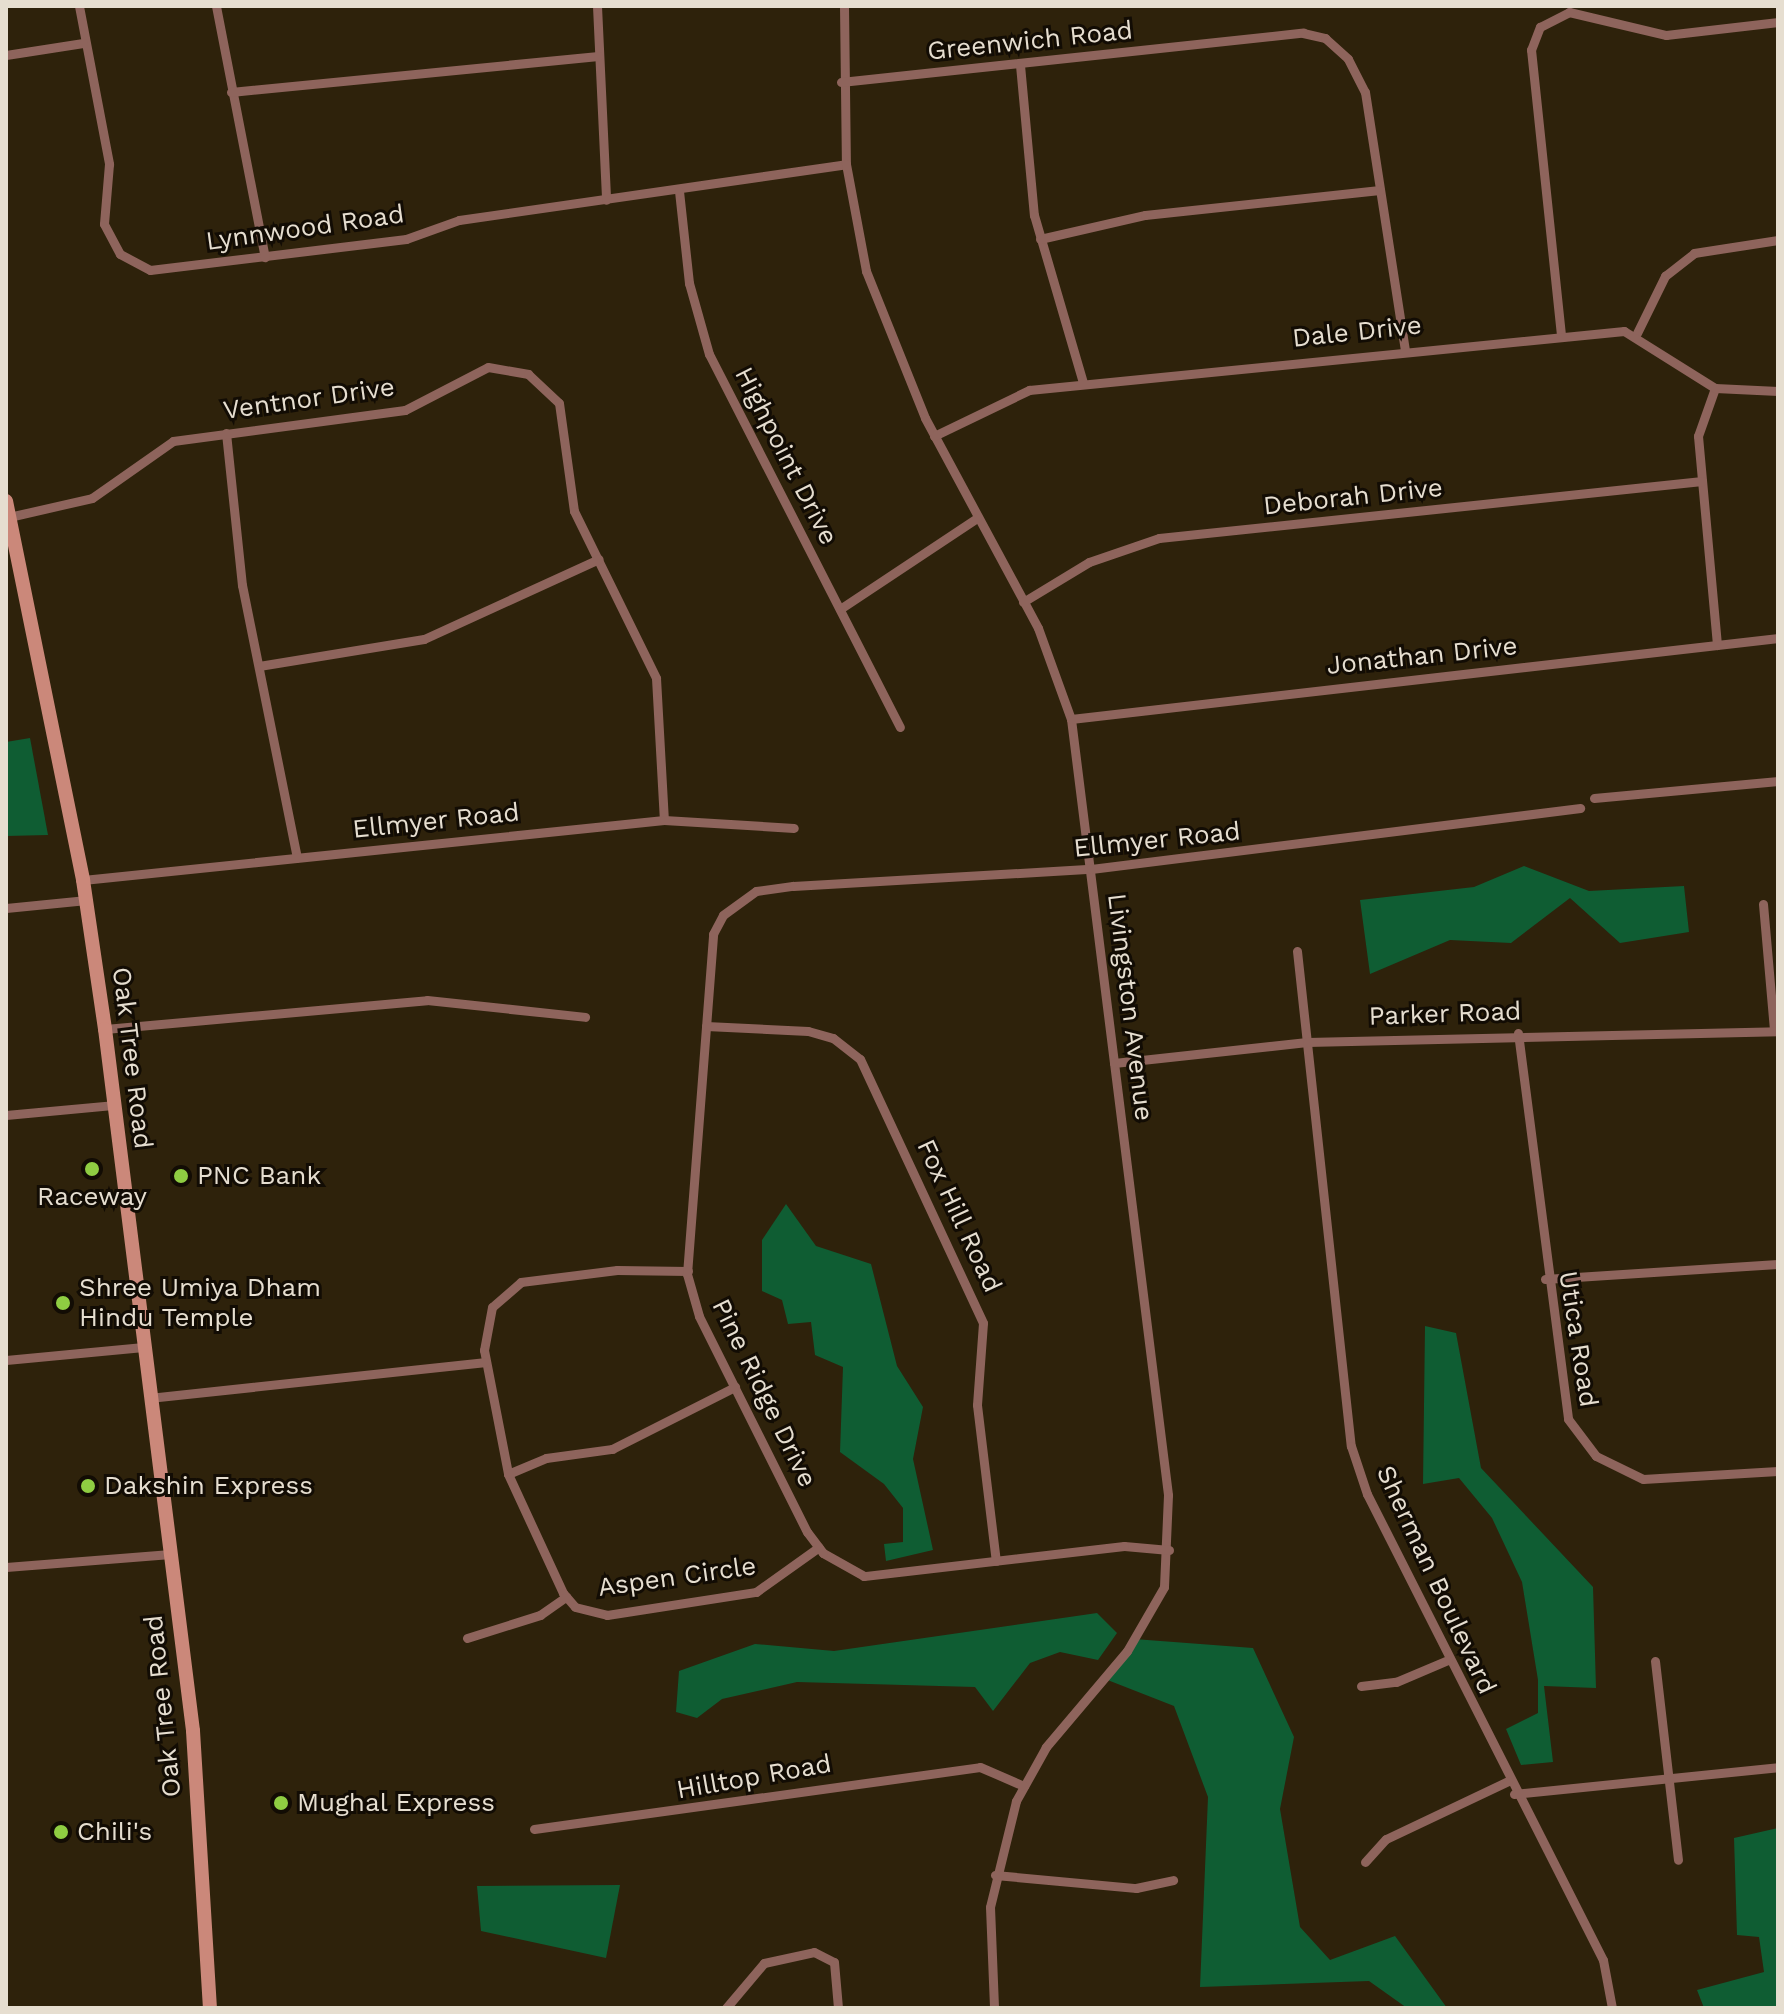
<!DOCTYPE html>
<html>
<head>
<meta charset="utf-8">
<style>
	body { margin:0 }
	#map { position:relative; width:1784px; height:2014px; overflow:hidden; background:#2e220b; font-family:"Work Sans",sans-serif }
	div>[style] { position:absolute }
	.forest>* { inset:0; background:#0f5d33 }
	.street>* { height:9px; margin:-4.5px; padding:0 4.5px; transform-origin:4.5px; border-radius:4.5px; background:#8e645c }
	.secondary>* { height:14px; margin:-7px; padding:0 7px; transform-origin:7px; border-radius:7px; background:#cb887a }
	.dots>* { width:22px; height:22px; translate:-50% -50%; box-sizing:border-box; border:4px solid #120c04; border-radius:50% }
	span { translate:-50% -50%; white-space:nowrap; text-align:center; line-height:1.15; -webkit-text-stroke:6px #120c04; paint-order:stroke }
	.street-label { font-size:26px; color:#e6ded0 }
	.poi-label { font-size:26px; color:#e6ded0 }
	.left { translate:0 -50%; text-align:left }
	.frame { position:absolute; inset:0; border:8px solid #e6ded0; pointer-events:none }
</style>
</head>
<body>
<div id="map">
	<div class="forest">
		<div style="clip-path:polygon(30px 738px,48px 835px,6px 836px,6px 742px)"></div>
		<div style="clip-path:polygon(1524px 866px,1589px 891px,1684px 886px,1689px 932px,1620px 943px,1570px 898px,1511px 943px,1450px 940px,1370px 974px,1360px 900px,1474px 887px)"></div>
		<div style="clip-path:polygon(786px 1204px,816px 1246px,871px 1264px,897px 1366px,923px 1407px,913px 1459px,933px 1550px,886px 1561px,884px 1544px,903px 1542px,903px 1508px,884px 1484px,840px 1452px,843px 1367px,815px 1355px,811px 1322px,788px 1324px,782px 1300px,762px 1291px,762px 1240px)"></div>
		<div style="clip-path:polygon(1425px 1326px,1456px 1333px,1481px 1468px,1593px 1587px,1596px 1688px,1544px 1686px,1553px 1762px,1521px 1765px,1506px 1729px,1538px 1713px,1538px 1680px,1522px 1582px,1492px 1518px,1459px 1478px,1423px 1484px)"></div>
		<div style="clip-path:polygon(1097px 1613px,1117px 1633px,1098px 1660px,1060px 1652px,1030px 1663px,993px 1711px,975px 1687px,797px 1682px,722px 1699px,697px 1718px,676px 1712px,679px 1671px,755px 1644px,834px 1651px)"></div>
		<div style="clip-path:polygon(1134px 1639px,1253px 1648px,1294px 1737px,1280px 1809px,1300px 1927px,1330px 1960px,1395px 1936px,1447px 2008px,1407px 2008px,1369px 1981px,1200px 1987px,1208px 1797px,1174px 1706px,1105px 1679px)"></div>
		<div style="clip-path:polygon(1778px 1828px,1778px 2008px,1704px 2008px,1697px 1990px,1764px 1972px,1759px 1937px,1737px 1935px,1734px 1838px)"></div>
		<div style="clip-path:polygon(620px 1885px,606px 1958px,481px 1931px,477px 1886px)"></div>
	</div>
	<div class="street">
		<div style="left:79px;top:6px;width:161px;rotate:79.2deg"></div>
		<div style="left:109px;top:164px;width:60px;rotate:94.8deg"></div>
		<div style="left:104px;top:224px;width:34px;rotate:62deg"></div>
		<div style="left:120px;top:254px;width:34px;rotate:28deg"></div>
		<div style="left:150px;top:270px;width:258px;rotate:-6.9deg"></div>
		<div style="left:406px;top:239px;width:56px;rotate:-19.7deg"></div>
		<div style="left:459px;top:220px;width:391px;rotate:-8.2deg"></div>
		<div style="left:216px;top:6px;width:256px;rotate:79deg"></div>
		<div style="left:597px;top:6px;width:194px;rotate:87.3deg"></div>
		<div style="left:844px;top:6px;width:158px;rotate:89.3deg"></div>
		<div style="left:846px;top:164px;width:109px;rotate:79.4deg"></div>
		<div style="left:866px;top:271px;width:158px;rotate:68.1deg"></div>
		<div style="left:925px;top:418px;width:238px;rotate:61.7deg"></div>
		<div style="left:1038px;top:628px;width:97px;rotate:70.1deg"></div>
		<div style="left:1071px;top:719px;width:782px;rotate:82.87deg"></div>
		<div style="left:1168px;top:1495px;width:92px;rotate:92.5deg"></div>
		<div style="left:1164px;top:1587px;width:74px;rotate:120deg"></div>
		<div style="left:1127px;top:1651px;width:126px;rotate:130.2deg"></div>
		<div style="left:1046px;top:1747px;width:62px;rotate:119.1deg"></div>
		<div style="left:1016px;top:1801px;width:109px;rotate:103.8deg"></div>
		<div style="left:990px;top:1907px;width:101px;rotate:87.7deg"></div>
		<div style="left:6px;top:55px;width:78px;rotate:-8.9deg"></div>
		<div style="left:1020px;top:65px;width:151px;rotate:84.7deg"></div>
		<div style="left:1034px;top:215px;width:175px;rotate:73.7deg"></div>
		<div style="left:841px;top:82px;width:465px;rotate:-6.1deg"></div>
		<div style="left:1303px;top:33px;width:23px;rotate:13deg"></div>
		<div style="left:1325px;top:38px;width:31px;rotate:42deg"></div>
		<div style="left:1348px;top:59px;width:37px;rotate:63deg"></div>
		<div style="left:1365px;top:92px;width:260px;rotate:81.2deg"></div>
		<div style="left:231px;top:92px;width:369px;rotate:-5.6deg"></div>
		<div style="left:679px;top:191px;width:93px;rotate:83.8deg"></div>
		<div style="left:689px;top:283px;width:74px;rotate:74.3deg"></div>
		<div style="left:709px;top:354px;width:419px;rotate:62.9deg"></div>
		<div style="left:1040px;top:239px;width:108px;rotate:-12.9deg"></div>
		<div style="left:1145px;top:215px;width:236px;rotate:-6.1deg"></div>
		<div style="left:1637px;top:333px;width:64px;rotate:-63.8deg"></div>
		<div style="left:1665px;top:276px;width:37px;rotate:-38deg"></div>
		<div style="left:1694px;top:253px;width:85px;rotate:-8.8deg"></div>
		<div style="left:1561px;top:335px;width:287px;rotate:-96deg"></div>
		<div style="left:1531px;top:50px;width:25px;rotate:-69deg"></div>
		<div style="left:1540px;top:27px;width:33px;rotate:-27deg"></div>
		<div style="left:1569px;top:12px;width:100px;rotate:13.3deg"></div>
		<div style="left:1666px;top:35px;width:113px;rotate:-6.6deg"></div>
		<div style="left:1715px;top:388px;width:51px;rotate:109.5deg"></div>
		<div style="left:1698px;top:436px;width:210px;rotate:84.8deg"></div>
		<div style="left:226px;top:433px;width:153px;rotate:84deg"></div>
		<div style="left:242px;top:585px;width:278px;rotate:78.6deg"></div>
		<div style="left:934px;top:436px;width:106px;rotate:-25.8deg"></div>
		<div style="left:1029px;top:390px;width:598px;rotate:-5.66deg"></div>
		<div style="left:1624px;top:331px;width:107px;rotate:32.1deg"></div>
		<div style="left:1715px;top:388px;width:63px;rotate:2.7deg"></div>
		<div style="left:9px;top:517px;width:85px;rotate:-12.9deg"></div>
		<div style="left:92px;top:498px;width:99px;rotate:-35.1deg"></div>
		<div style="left:173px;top:441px;width:234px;rotate:-7.6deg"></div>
		<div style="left:405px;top:410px;width:93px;rotate:-27.4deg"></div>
		<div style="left:488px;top:367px;width:41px;rotate:9.9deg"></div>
		<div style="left:528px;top:374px;width:42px;rotate:43.1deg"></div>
		<div style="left:559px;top:403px;width:109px;rotate:82.1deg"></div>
		<div style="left:574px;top:511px;width:186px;rotate:63.8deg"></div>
		<div style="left:656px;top:678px;width:142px;rotate:86.8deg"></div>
		<div style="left:1023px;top:602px;width:77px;rotate:-31.2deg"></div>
		<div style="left:1089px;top:562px;width:74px;rotate:-18.9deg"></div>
		<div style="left:1159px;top:538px;width:546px;rotate:-5.99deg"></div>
		<div style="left:840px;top:609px;width:164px;rotate:-33.6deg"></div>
		<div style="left:259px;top:666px;width:167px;rotate:-9.3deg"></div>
		<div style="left:424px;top:639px;width:192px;rotate:-24.6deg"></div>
		<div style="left:1071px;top:719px;width:712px;rotate:-6.54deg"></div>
		<div style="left:1594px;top:798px;width:185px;rotate:-5.3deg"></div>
		<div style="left:83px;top:880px;width:584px;rotate:-5.9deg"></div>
		<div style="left:664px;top:820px;width:130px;rotate:3.5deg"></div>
		<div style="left:1763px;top:904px;width:127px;rotate:85deg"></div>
		<div style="left:6px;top:908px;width:81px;rotate:-5.6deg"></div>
		<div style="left:1297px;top:951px;width:498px;rotate:83.8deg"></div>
		<div style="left:1351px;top:1446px;width:51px;rotate:71.6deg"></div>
		<div style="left:1367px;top:1494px;width:522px;rotate:63.14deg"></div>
		<div style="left:1603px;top:1960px;width:49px;rotate:79.4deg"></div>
		<div style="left:706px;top:1026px;width:102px;rotate:2.8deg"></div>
		<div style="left:808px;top:1031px;width:26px;rotate:16deg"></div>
		<div style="left:833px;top:1038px;width:34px;rotate:38deg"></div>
		<div style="left:860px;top:1059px;width:291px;rotate:65deg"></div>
		<div style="left:983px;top:1323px;width:82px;rotate:94.2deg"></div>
		<div style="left:977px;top:1405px;width:157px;rotate:83.1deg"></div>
		<div style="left:105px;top:1029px;width:323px;rotate:-5.1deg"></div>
		<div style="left:427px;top:1000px;width:159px;rotate:6.1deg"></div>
		<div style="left:1518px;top:1033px;width:389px;rotate:82.6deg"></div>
		<div style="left:1568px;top:1419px;width:46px;rotate:52.9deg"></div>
		<div style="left:1596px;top:1456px;width:52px;rotate:26.1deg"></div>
		<div style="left:1643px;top:1479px;width:135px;rotate:-3.4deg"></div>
		<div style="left:1114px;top:1063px;width:194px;rotate:-6.2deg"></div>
		<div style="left:1307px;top:1042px;width:471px;rotate:-1.3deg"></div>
		<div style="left:6px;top:1115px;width:107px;rotate:-5.3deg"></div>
		<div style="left:688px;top:1271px;width:71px;rotate:-179.2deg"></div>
		<div style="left:617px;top:1270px;width:97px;rotate:172.9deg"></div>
		<div style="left:521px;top:1282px;width:38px;rotate:139deg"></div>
		<div style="left:492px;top:1307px;width:44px;rotate:100.5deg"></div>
		<div style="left:484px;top:1350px;width:126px;rotate:79deg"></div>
		<div style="left:508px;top:1474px;width:131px;rotate:65.2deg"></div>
		<div style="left:563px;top:1593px;width:18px;rotate:49deg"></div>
		<div style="left:575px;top:1607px;width:33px;rotate:14deg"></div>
		<div style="left:607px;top:1615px;width:151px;rotate:-8.8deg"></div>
		<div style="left:756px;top:1592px;width:77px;rotate:-35.5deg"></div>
		<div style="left:1545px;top:1279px;width:233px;rotate:-3.7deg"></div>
		<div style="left:6px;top:1360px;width:138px;rotate:-5.4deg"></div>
		<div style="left:149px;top:1398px;width:339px;rotate:-6.1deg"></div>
		<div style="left:508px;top:1474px;width:41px;rotate:-22.8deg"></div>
		<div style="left:546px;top:1458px;width:67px;rotate:-7.8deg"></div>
		<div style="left:612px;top:1449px;width:138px;rotate:-26.8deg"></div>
		<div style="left:1169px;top:1550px;width:45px;rotate:-174.9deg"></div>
		<div style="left:1124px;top:1546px;width:262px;rotate:173.4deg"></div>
		<div style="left:864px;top:1576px;width:47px;rotate:-150.7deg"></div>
		<div style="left:823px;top:1553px;width:26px;rotate:-127deg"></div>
		<div style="left:807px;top:1532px;width:241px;rotate:-116.6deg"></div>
		<div style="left:699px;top:1316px;width:44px;rotate:-105.9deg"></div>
		<div style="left:687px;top:1274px;width:341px;rotate:-85.6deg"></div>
		<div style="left:713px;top:934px;width:21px;rotate:-62deg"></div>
		<div style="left:723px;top:915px;width:41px;rotate:-36deg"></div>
		<div style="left:756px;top:891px;width:37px;rotate:-8deg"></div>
		<div style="left:793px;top:886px;width:298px;rotate:-3.3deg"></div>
		<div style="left:1091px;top:869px;width:493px;rotate:-7.1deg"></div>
		<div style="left:6px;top:1567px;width:165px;rotate:-4.5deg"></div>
		<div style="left:467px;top:1638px;width:77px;rotate:-17.5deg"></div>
		<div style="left:540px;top:1615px;width:32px;rotate:-35deg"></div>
		<div style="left:1655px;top:1661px;width:200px;rotate:83.4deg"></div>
		<div style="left:1361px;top:1686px;width:35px;rotate:-7deg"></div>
		<div style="left:1396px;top:1682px;width:56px;rotate:-22.9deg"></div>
		<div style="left:1514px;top:1794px;width:265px;rotate:-5.8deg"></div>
		<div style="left:534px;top:1829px;width:450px;rotate:-7.9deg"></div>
		<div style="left:980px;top:1767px;width:48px;rotate:23.4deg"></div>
		<div style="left:1365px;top:1862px;width:31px;rotate:-48deg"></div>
		<div style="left:1386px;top:1839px;width:135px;rotate:-25.4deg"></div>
		<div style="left:995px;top:1875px;width:142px;rotate:5.3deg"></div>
		<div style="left:1136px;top:1888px;width:38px;rotate:-12deg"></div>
		<div style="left:726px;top:2008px;width:59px;rotate:-49.8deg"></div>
		<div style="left:764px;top:1963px;width:51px;rotate:-12.4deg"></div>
		<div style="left:814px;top:1952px;width:22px;rotate:27deg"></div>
		<div style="left:834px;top:1962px;width:46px;rotate:85deg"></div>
	</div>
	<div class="secondary">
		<div style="left:6px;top:501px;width:387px;rotate:78.5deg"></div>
		<div style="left:83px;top:880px;width:151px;rotate:81.6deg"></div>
		<div style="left:105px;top:1029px;width:707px;rotate:82.85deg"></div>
		<div style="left:193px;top:1731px;width:278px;rotate:86.5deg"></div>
	</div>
	<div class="dots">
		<div style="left:92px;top:1169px;background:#8fcd42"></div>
		<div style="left:181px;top:1176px;background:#8fcd42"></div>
		<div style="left:63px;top:1303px;background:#8fcd42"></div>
		<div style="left:88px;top:1486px;background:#8fcd42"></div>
		<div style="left:281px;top:1803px;background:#8fcd42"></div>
		<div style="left:61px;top:1832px;background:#8fcd42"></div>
	</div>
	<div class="street-label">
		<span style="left:1030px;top:41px;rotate:-6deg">Greenwich Road</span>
		<span style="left:305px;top:228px;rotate:-8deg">Lynnwood Road</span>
		<span style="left:1357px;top:332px;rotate:-6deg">Dale Drive</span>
		<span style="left:309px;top:399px;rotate:-8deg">Ventnor Drive</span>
		<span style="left:786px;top:456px;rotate:63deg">Highpoint Drive</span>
		<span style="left:1353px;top:497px;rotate:-6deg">Deborah Drive</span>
		<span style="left:1422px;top:656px;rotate:-6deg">Jonathan Drive</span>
		<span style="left:436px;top:821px;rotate:-6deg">Ellmyer Road</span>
		<span style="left:1157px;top:840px;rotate:-6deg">Ellmyer Road</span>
		<span style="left:1130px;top:1007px;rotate:83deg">Livingston Avenue</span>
		<span style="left:1445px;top:1014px;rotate:-2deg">Parker Road</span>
		<span style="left:132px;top:1058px;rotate:83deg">Oak Tree Road</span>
		<span style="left:959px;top:1216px;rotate:65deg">Fox Hill Road</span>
		<span style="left:1578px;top:1339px;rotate:81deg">Utica Road</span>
		<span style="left:764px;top:1393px;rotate:64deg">Pine Ridge Drive</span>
		<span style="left:677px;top:1577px;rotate:-8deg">Aspen Circle</span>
		<span style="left:1436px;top:1580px;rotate:65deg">Sherman Boulevard</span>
		<span style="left:163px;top:1706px;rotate:-96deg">Oak Tree Road</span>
		<span style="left:754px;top:1777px;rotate:-10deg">Hilltop Road</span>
	</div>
	<div class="poi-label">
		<span class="left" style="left:197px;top:1176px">PNC Bank</span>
		<span style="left:92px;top:1197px">Raceway</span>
		<span class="left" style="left:79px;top:1303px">Shree Umiya Dham<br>Hindu Temple</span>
		<span class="left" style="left:104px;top:1486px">Dakshin Express</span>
		<span class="left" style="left:297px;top:1803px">Mughal Express</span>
		<span class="left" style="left:77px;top:1832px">Chili's</span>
	</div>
	<div class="frame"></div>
</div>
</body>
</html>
